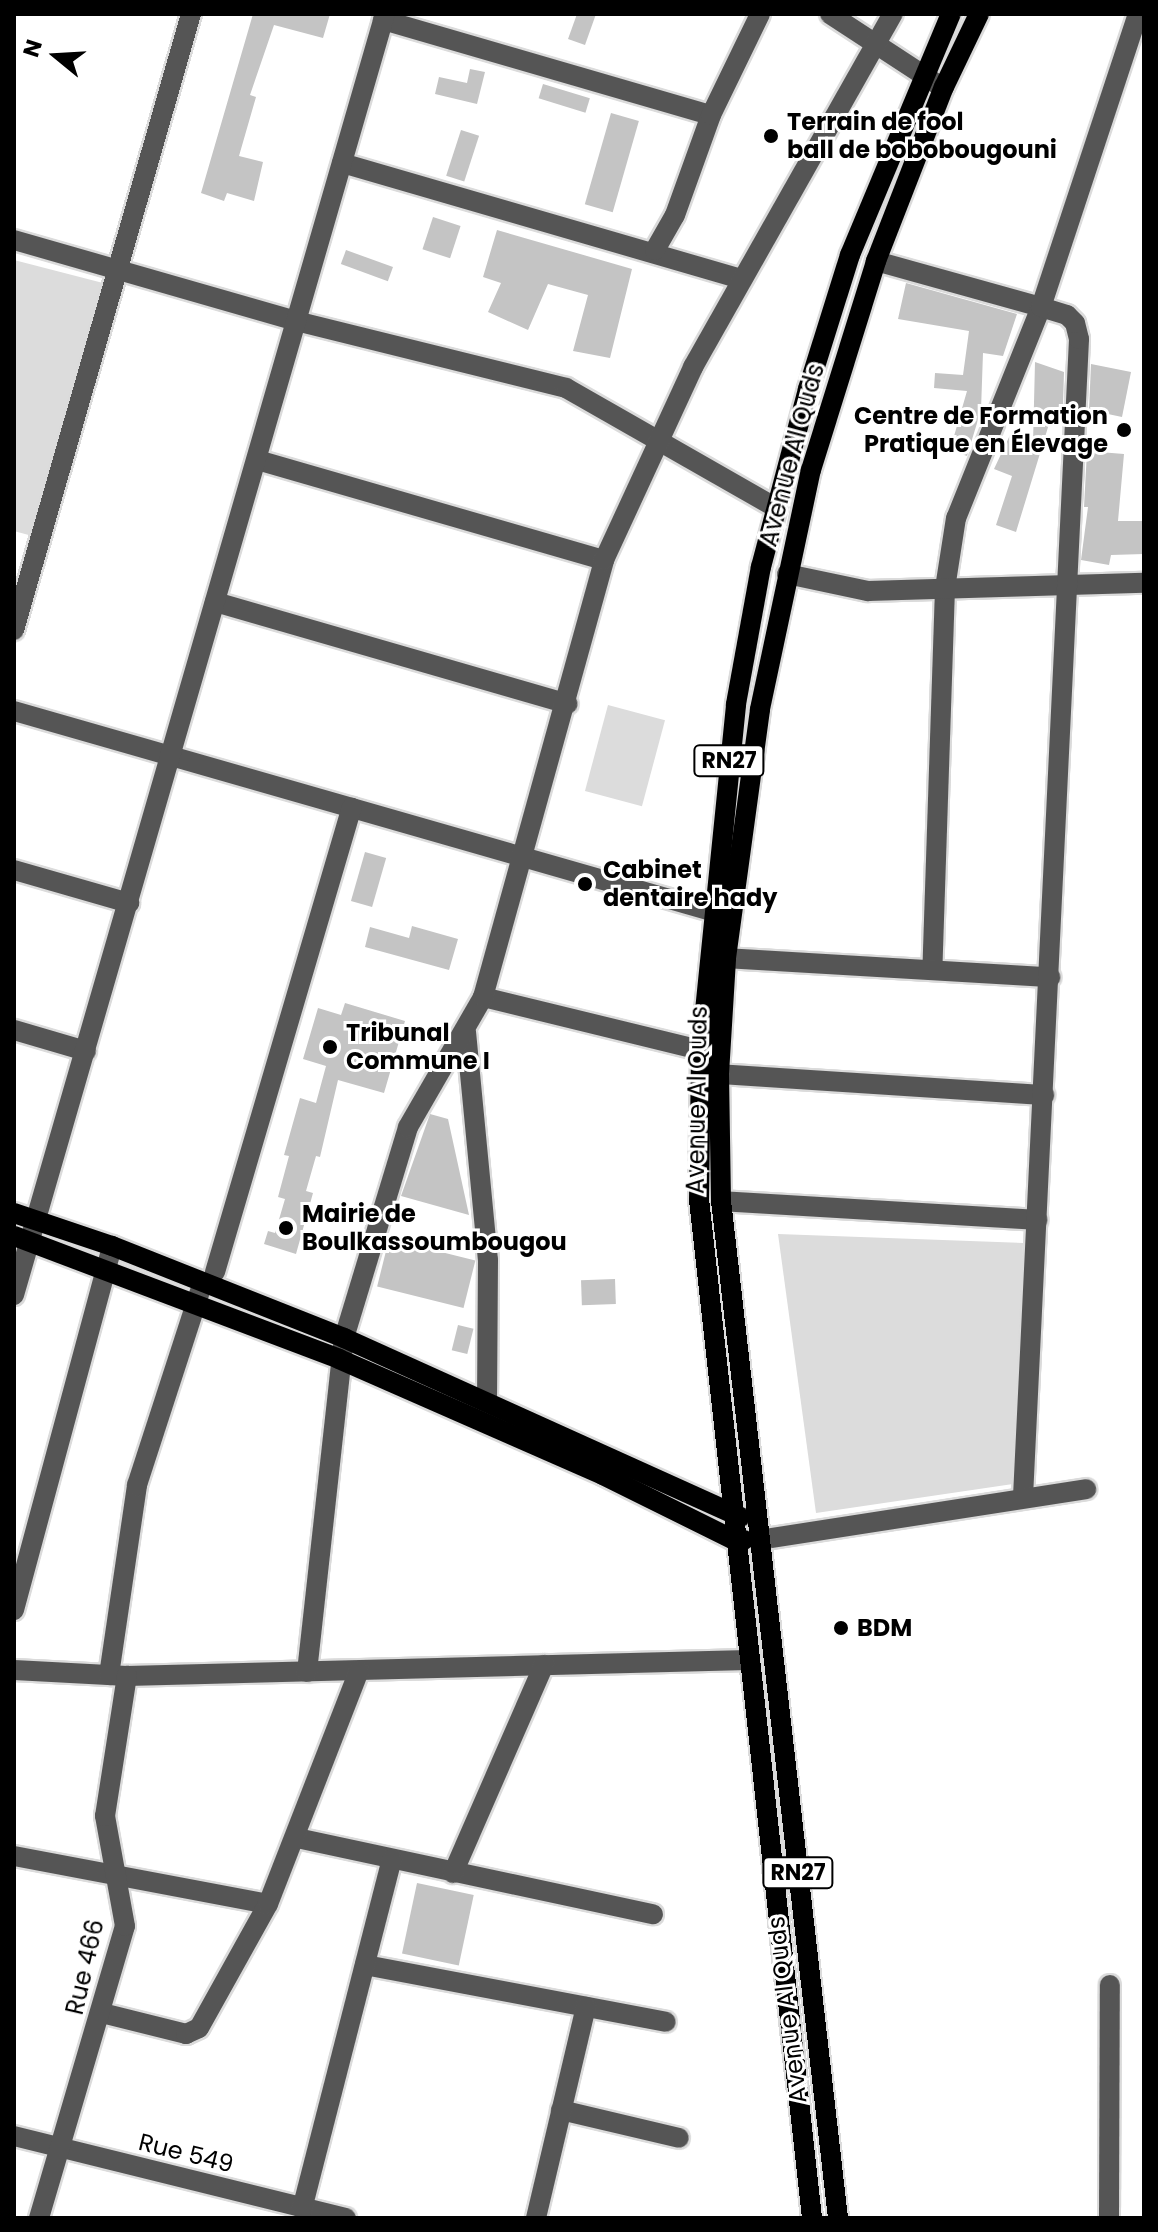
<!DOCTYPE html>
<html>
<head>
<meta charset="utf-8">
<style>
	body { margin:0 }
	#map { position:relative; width:1158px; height:2232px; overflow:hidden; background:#fff; font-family:Poppins,sans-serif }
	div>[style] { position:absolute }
	.green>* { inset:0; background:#dcdcdc; transform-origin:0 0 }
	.building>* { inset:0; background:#c4c4c4; transform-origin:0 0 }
	.roads { filter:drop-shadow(2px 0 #dbdbdb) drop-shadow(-2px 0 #dbdbdb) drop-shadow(0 2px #dbdbdb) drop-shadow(0 -2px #dbdbdb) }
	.minor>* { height:20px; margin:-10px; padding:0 10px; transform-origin:10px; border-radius:10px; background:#555 }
	.major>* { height:20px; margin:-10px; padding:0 10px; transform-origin:10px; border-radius:10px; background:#000 }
	.dots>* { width:22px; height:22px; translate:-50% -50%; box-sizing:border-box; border:4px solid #fff; border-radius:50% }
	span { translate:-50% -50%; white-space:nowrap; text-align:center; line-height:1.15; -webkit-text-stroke:6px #fff; paint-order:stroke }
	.shield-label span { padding:2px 6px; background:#fff; border:2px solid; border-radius:6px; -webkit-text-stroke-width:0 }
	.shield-label { font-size:22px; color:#000; font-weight:700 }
	.poi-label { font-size:24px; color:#000; font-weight:700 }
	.left { translate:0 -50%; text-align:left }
	.right { translate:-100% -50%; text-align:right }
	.street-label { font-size:24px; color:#000 }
	.frame { position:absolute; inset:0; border:16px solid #000; pointer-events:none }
	.north { position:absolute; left:16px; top:16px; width:80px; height:80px; -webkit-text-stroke:6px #fff; paint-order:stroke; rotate:288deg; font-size:22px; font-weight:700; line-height:32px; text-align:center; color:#000 }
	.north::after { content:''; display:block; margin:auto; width:28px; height:36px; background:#000; clip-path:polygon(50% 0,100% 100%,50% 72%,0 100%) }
</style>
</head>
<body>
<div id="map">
	<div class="green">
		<div style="clip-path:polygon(14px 260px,103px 283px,36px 537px,14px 531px)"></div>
		<div style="left:608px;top:705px;width:59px;height:89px;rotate:15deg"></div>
		<div style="clip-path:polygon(778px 1234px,1023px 1243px,1019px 1483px,816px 1513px)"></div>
	</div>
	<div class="building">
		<div style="clip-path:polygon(253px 14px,330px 14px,323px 38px,274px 25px,250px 95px,256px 97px,239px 156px,263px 162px,254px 201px,227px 193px,224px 201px,201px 193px)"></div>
		<div style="clip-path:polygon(577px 14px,596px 14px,585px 45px,568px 39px)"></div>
		<div style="clip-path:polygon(470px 69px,485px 72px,477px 104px,435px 94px,439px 77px,467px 83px)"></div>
		<div style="left:543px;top:84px;width:49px;height:15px;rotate:17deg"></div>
		<div style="left:611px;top:113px;width:29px;height:95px;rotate:16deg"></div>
		<div style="left:461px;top:130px;width:19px;height:48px;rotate:18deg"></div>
		<div style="left:433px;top:217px;width:29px;height:34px;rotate:18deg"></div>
		<div style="clip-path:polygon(497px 230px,632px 269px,610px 358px,573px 351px,588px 295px,548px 284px,528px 330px,488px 312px,501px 283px,483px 277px)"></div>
		<div style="left:346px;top:250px;width:50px;height:15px;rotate:20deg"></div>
		<div style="clip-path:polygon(906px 283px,1017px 314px,1003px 356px,983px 353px,981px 410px,967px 456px,950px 450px,967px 391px,934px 388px,935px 373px,963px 375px,969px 331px,898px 319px)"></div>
		<div style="clip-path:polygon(1035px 362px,1064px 372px,1063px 405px,1059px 404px,1058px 424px,1049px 424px,1016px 532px,996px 525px,1012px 476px,994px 469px,1010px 435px,1033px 443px)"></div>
		<div style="clip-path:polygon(1091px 364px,1131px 372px,1122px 417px,1089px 410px)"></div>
		<div style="clip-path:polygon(1087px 451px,1124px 454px,1118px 521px,1144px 521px,1144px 554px,1111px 555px,1109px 565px,1081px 560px,1088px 507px,1084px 507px)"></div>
		<div style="left:365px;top:852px;width:22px;height:51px;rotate:16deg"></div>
		<div style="clip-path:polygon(412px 926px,458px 939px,449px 970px,365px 947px,370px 927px,409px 938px)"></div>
		<div style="clip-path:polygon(345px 1003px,405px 1021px,384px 1093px,338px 1080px,320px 1157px,316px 1156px,306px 1191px,313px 1193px,296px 1254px,264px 1244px,268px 1231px,275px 1233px,285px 1199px,278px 1197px,289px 1156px,284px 1155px,300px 1098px,316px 1103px,326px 1066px,303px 1059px,318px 1008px,341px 1015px)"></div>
		<div style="clip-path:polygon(430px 1114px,448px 1119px,469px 1215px,401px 1196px)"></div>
		<div style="left:389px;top:1239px;width:89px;height:49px;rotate:14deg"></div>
		<div style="left:615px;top:1279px;width:25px;height:34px;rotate:88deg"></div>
		<div style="left:458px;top:1325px;width:16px;height:26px;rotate:14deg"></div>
		<div style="left:417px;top:1883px;width:58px;height:72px;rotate:12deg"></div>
	</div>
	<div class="roads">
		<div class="minor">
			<div style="left:830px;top:14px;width:128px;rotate:33.2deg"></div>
			<div style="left:383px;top:20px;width:341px;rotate:16.2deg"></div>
			<div style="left:342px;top:163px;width:416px;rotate:16.2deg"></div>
			<div style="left:14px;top:240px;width:293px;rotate:16deg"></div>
			<div style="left:296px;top:321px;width:278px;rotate:13.9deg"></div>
			<div style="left:566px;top:388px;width:242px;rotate:29.7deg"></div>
			<div style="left:655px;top:250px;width:40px;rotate:-60.3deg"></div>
			<div style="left:675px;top:215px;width:106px;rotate:-70.2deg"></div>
			<div style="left:711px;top:115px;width:112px;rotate:-64.1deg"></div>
			<div style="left:876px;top:261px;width:171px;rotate:15.6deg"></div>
			<div style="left:1041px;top:307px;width:227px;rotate:111.9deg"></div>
			<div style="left:956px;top:518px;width:71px;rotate:98.9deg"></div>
			<div style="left:945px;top:588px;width:382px;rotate:91.9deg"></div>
			<div style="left:257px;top:460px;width:361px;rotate:16.1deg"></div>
			<div style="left:787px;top:574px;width:83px;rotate:11.9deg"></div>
			<div style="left:868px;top:591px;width:276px;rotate:-1.7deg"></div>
			<div style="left:215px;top:602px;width:367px;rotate:16.1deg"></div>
			<div style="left:14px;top:630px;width:641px;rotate:-73.97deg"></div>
			<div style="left:14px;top:711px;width:725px;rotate:16.01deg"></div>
			<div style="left:14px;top:870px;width:120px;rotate:16deg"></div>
			<div style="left:726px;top:958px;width:325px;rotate:3.4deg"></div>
			<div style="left:483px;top:997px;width:224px;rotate:13.7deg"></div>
			<div style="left:14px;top:1030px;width:75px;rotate:16.3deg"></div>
			<div style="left:466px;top:1032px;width:229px;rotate:84.5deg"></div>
			<div style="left:488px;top:1260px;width:138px;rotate:90.4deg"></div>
			<div style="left:719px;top:1074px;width:326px;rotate:3.7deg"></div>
			<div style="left:721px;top:1201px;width:317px;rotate:3.4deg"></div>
			<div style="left:215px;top:1272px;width:484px;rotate:-73.6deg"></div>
			<div style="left:14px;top:1295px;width:1334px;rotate:-73.85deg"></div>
			<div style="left:1023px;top:1497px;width:1159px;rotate:-87.23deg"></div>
			<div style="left:1079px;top:339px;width:16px;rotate:-104deg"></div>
			<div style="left:1075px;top:323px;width:11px;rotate:-135deg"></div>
			<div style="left:1067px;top:315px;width:27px;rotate:-163deg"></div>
			<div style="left:1041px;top:307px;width:309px;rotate:-71.7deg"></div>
			<div style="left:771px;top:1538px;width:319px;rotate:-8.8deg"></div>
			<div style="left:14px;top:1610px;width:377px;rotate:-74.9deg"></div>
			<div style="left:14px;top:1670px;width:113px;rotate:3deg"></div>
			<div style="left:127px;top:1676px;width:621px;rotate:-1.48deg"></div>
			<div style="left:307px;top:1672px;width:336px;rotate:-83.7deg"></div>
			<div style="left:344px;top:1338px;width:220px;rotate:-73.1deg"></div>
			<div style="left:408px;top:1127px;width:150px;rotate:-60deg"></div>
			<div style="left:483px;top:997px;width:453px;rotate:-74.5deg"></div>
			<div style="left:604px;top:560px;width:213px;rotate:-65.2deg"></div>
			<div style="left:693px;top:367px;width:406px;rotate:-60.5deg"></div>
			<div style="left:109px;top:1675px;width:192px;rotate:-81.6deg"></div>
			<div style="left:137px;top:1485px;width:207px;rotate:-72deg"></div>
			<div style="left:297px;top:1838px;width:364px;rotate:12.1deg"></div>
			<div style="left:14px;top:1856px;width:258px;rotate:10.7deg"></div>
			<div style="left:453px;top:1873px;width:227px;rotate:-66.4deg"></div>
			<div style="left:365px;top:1965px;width:306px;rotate:10.7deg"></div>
			<div style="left:102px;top:2013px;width:87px;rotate:14deg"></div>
			<div style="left:186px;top:2034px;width:14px;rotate:-25deg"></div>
			<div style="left:199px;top:2028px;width:142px;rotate:-60.9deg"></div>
			<div style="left:268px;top:1904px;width:250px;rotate:-68.7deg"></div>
			<div style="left:561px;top:2110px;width:121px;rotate:13.3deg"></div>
			<div style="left:14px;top:2136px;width:342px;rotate:13.9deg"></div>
			<div style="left:302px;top:2209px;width:361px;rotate:-75.6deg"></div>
			<div style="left:39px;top:2218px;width:304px;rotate:-73.6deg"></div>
			<div style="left:125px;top:1926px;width:112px;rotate:-100.3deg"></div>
			<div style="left:105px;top:1816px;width:142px;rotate:-81.1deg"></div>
			<div style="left:536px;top:2218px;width:217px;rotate:-76.7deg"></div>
			<div style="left:1109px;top:2218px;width:233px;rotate:-89.8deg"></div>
		</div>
		<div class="major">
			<div style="left:14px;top:1213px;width:103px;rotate:18.6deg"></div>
			<div style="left:112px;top:1246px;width:250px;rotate:21.6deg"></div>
			<div style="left:344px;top:1338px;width:435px;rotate:24.3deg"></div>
			<div style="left:14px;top:1236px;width:347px;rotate:20.7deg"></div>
			<div style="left:339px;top:1359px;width:288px;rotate:23.7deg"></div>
			<div style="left:603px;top:1475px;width:146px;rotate:26.4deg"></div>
			<div style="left:734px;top:1540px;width:10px"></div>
			<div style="left:812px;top:2218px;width:1024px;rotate:-96.33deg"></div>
			<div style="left:699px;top:1200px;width:150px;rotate:-89.2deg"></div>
			<div style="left:701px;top:1050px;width:348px;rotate:-84.2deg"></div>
			<div style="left:736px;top:704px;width:139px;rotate:-79.7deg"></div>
			<div style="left:761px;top:567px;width:184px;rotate:-75.2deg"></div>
			<div style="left:808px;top:389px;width:140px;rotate:-72.6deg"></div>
			<div style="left:850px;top:255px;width:261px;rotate:-67.3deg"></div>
			<div style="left:838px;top:2218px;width:1024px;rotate:-96.56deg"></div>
			<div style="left:721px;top:1201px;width:127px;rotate:-90.9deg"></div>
			<div style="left:719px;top:1074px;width:116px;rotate:-86.5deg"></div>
			<div style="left:726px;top:958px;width:251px;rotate:-82.2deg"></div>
			<div style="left:760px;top:709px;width:244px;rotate:-78deg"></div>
			<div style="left:811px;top:470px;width:219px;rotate:-72.7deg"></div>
			<div style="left:876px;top:261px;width:187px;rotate:-68.7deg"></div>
			<div style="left:944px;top:87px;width:81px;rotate:-64.4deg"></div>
		</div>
	</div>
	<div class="dots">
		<div style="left:771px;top:136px;background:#000"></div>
		<div style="left:1124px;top:430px;background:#000"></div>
		<div style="left:585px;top:884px;background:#000"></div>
		<div style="left:330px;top:1047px;background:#000"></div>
		<div style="left:286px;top:1228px;background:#000"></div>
		<div style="left:841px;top:1628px;background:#000"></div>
	</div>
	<div class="shield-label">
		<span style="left:729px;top:761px">RN27</span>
		<span style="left:798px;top:1873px">RN27</span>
	</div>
	<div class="poi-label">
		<span class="left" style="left:787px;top:136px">Terrain de fool<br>ball de bobobougouni</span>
		<span class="right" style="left:1108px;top:430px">Centre de Formation<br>Pratique en Élevage</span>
		<span class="left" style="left:603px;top:884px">Cabinet<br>dentaire hady</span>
		<span class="left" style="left:346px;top:1047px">Tribunal<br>Commune I</span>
		<span class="left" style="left:302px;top:1228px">Mairie de<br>Boulkassoumbougou</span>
		<span class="left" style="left:857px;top:1628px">BDM</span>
	</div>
	<div class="street-label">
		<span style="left:792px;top:455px;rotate:-75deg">Avenue Al Quds</span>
		<span style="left:697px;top:1100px;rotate:-89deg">Avenue Al Quds</span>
		<span style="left:85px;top:1967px;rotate:-77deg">Rue 466</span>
		<span style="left:787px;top:2010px;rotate:-97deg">Avenue Al Quds</span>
		<span style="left:186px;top:2153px;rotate:14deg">Rue 549</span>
	</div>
	<div class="frame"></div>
	<div class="north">N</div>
</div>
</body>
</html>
